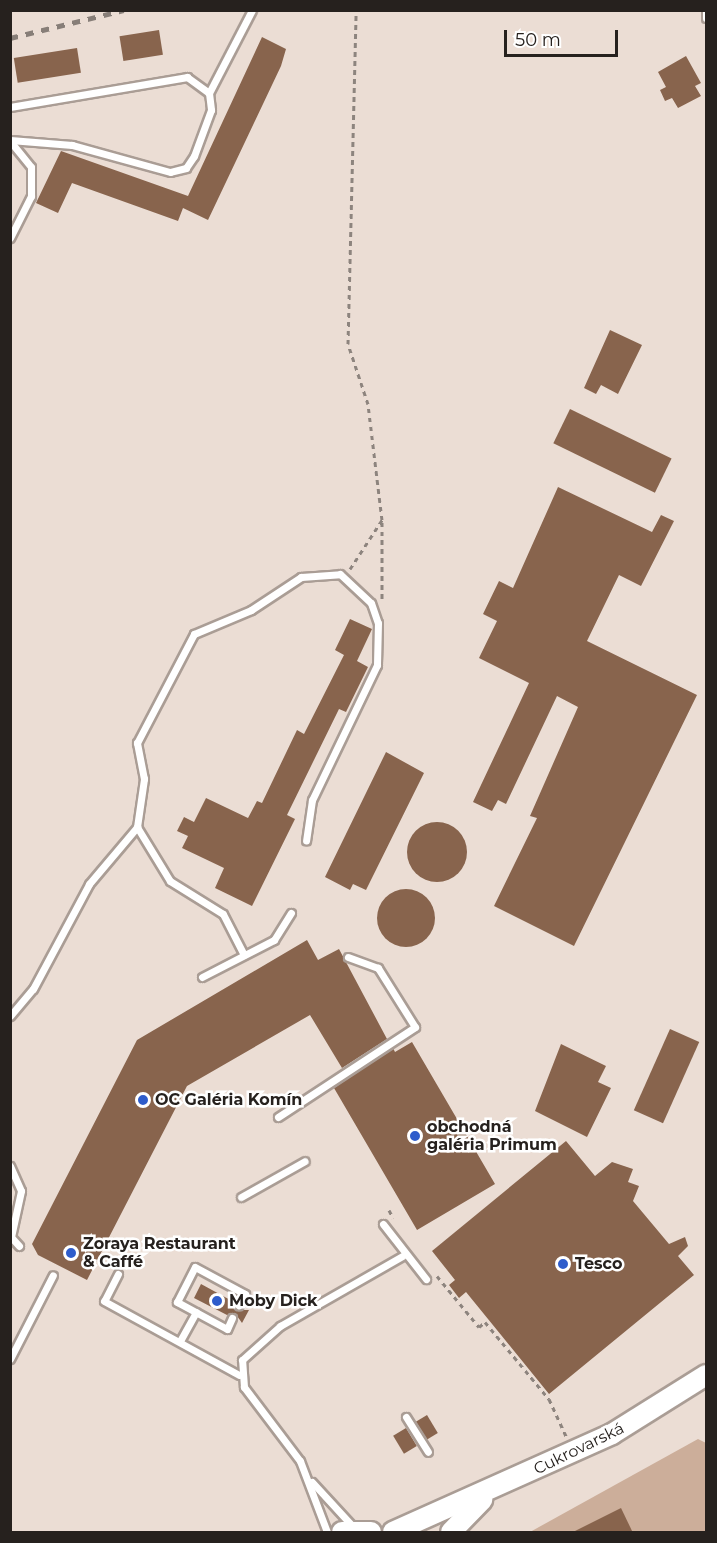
<!DOCTYPE html>
<html>
<head>
<meta charset="utf-8">
<style>
	body { margin:0 }
	#map { position:relative; width:717px; height:1543px; overflow:hidden; background:#ebddd4; font-family:Montserrat,sans-serif }
	div>[style] { position:absolute }
	.green>* { inset:0; background:#ccae9a }
	.building>* { inset:0; background:#88644d; transform-origin:0 0 }
	.round { border-radius:50% }
	.path>* { height:3px; margin-top:-1.5px; transform-origin:0; background:repeating-linear-gradient(90deg,#8d847e 0 4.5px,transparent 0 9px) }
	.roads { filter:drop-shadow(2px 0 #aa9d95) drop-shadow(-2px 0 #aa9d95) drop-shadow(0 2px #aa9d95) drop-shadow(0 -2px #aa9d95) }
	.service>* { height:7px; margin:-3.5px; padding:0 3.5px; transform-origin:3.5px; border-radius:3.5px; background:#fff }
	.secondary>* { height:20px; margin:-10px; padding:0 10px; transform-origin:10px; border-radius:10px; background:#fff }
	.rail>* { height:4.5px; margin-top:-2.25px; transform-origin:0; background:repeating-linear-gradient(90deg,#877e78 0 8px,transparent 0 16px) }
	.dots>* { width:16px; height:16px; translate:-50% -50%; box-sizing:border-box; border:3px solid #fff; border-radius:50% }
	span { translate:-50% -50%; white-space:nowrap; text-align:center; line-height:1.15; -webkit-text-stroke:5px #fff; paint-order:stroke }
	.poi-label { font-size:16px; color:#26211e; font-weight:700 }
	.left { translate:0 -50%; text-align:left }
	.street-label { font-size:16px; color:#26211e }
	.frame { position:absolute; inset:0; border:12px solid #26211e; pointer-events:none }
	.scale { position:absolute; left:504px; top:30px; width:114px; height:27px; box-sizing:border-box; border:3px solid #26211e; border-top:0; padding-left:8px; font-size:18px; line-height:21px; white-space:nowrap; color:#26211e; -webkit-text-stroke:4px #fff; paint-order:stroke }
</style>
</head>
<body>
<div id="map">
	<div class="green">
		<div style="clip-path:polygon(698px 1439px,706px 1443px,706px 1532px,530px 1532px)"></div>
	</div>
	<div class="building">
		<div style="left:159px;top:30px;width:25px;height:40px;rotate:81deg"></div>
		<div style="clip-path:polygon(262px 37px,286px 49px,281px 66px,208px 220px,183px 208px,178px 221px,72px 183px,58px 213px,36px 203px,61px 151px,188px 196px)"></div>
		<div style="left:77px;top:48px;width:25px;height:64px;rotate:81deg"></div>
		<div style="clip-path:polygon(686px 56px,701px 83px,695px 86px,701px 96px,678px 108px,672px 98px,665px 101px,660px 90px,666px 87px,658px 72px)"></div>
		<div style="clip-path:polygon(610px 330px,642px 345px,618px 394px,601px 385px,596px 394px,584px 388px)"></div>
		<div style="left:570px;top:409px;width:113px;height:38px;rotate:26deg"></div>
		<div style="clip-path:polygon(558px 487px,652px 532px,661px 515px,674px 521px,641px 586px,619px 575px,587px 641px,697px 695px,574px 946px,494px 906px,537px 818px,530px 816px,578px 707px,557px 696px,506px 804px,498px 800px,492px 811px,473px 802px,529px 683px,479px 658px,497px 621px,483px 614px,499px 581px,513px 588px)"></div>
		<div style="clip-path:polygon(350px 619px,372px 629px,357px 661px,368px 667px,346px 712px,339px 709px,287px 815px,295px 819px,252px 906px,215px 888px,224px 868px,182px 848px,188px 836px,177px 831px,184px 817px,194px 822px,206px 798px,248px 818px,257px 801px,262px 803px,297px 730px,304px 734px,344px 655px,335px 650px)"></div>
		<div style="clip-path:polygon(386px 752px,424px 773px,366px 890px,353px 884px,350px 890px,325px 877px)"></div>
		<div class="round" style="left:407px;top:822px;width:60px;height:60px"></div>
		<div class="round" style="left:377px;top:889px;width:58px;height:58px"></div>
		<div style="clip-path:polygon(307px 940px,318px 960px,339px 949px,387px 1039px,342px 1068px,310px 1015px,187px 1086px,87px 1280px,38px 1255px,32px 1244px,137px 1040px)"></div>
		<div style="left:670px;top:1029px;width:32px;height:89px;rotate:24deg"></div>
		<div style="clip-path:polygon(412px 1042px,495px 1184px,417px 1230px,334px 1088px,393px 1048px,395px 1052px)"></div>
		<div style="clip-path:polygon(561px 1044px,606px 1066px,598px 1082px,611px 1088px,587px 1137px,535px 1111px)"></div>
		<div style="clip-path:polygon(566px 1141px,595px 1176px,612px 1162px,633px 1169px,628px 1182px,639px 1186px,633px 1201px,669px 1244px,685px 1237px,688px 1246px,678px 1256px,694px 1275px,549px 1394px,466px 1292px,459px 1298px,449px 1285px,455px 1280px,432px 1251px)"></div>
		<div style="clip-path:polygon(201px 1284px,234px 1302px,237px 1310px,249px 1310px,242px 1323px,235px 1313px,227px 1315px,194px 1298px)"></div>
		<div style="left:427px;top:1415px;width:21px;height:13px;rotate:59deg"></div>
		<div style="left:406px;top:1428px;width:21px;height:15px;rotate:59deg"></div>
		<div style="clip-path:polygon(621px 1508px,633px 1533px,571px 1533px)"></div>
	</div>
	<div class="path">
		<div style="left:382px;top:522px;width:77px;rotate:90deg"></div>
		<div style="left:350px;top:569px;width:59px;rotate:-56.9deg"></div>
		<div style="left:382px;top:520px;width:117px;rotate:-96.9deg"></div>
		<div style="left:368px;top:404px;width:63px;rotate:-108.4deg"></div>
		<div style="left:348px;top:344px;width:334px;rotate:-88.6deg"></div>
		<div style="left:389px;top:1210px;width:9px;rotate:63deg"></div>
		<div style="left:437px;top:1276px;width:66px;rotate:50.5deg"></div>
		<div style="left:479px;top:1327px;width:8px;rotate:-40deg"></div>
		<div style="left:485px;top:1322px;width:100px;rotate:50.3deg"></div>
		<div style="left:549px;top:1399px;width:41px;rotate:65.3deg"></div>
	</div>
	<div class="roads">
		<div class="service">
			<div style="left:706px;top:10px;width:8px;rotate:90deg"></div>
			<div style="left:209px;top:93px;width:93px;rotate:-62.6deg"></div>
			<div style="left:10px;top:107px;width:180px;rotate:-9.6deg"></div>
			<div style="left:187px;top:77px;width:27px;rotate:36deg"></div>
			<div style="left:209px;top:93px;width:17px;rotate:83deg"></div>
			<div style="left:211px;top:110px;width:49px;rotate:110.3deg"></div>
			<div style="left:194px;top:156px;width:14px;rotate:124deg"></div>
			<div style="left:186px;top:168px;width:16px;rotate:166deg"></div>
			<div style="left:170px;top:172px;width:102px;rotate:-164.6deg"></div>
			<div style="left:72px;top:145px;width:62px;rotate:-175.4deg"></div>
			<div style="left:10px;top:141px;width:33px;rotate:51deg"></div>
			<div style="left:31px;top:167px;width:29px;rotate:90deg"></div>
			<div style="left:31px;top:196px;width:47px;rotate:116.6deg"></div>
			<div style="left:137px;top:827px;width:63px;rotate:58.6deg"></div>
			<div style="left:170px;top:881px;width:62px;rotate:31.9deg"></div>
			<div style="left:223px;top:914px;width:46px;rotate:62.9deg"></div>
			<div style="left:202px;top:977px;width:81px;rotate:-27.2deg"></div>
			<div style="left:274px;top:940px;width:32px;rotate:-58deg"></div>
			<div style="left:10px;top:1016px;width:35px;rotate:-50deg"></div>
			<div style="left:33px;top:989px;width:119px;rotate:-61.9deg"></div>
			<div style="left:89px;top:884px;width:75px;rotate:-49.9deg"></div>
			<div style="left:137px;top:827px;width:49px;rotate:-81.7deg"></div>
			<div style="left:144px;top:779px;width:37px;rotate:-101deg"></div>
			<div style="left:137px;top:743px;width:123px;rotate:-62.4deg"></div>
			<div style="left:194px;top:634px;width:62px;rotate:-22.8deg"></div>
			<div style="left:251px;top:610px;width:60px;rotate:-33.4deg"></div>
			<div style="left:301px;top:577px;width:39px;rotate:-4deg"></div>
			<div style="left:340px;top:574px;width:42px;rotate:43.1deg"></div>
			<div style="left:371px;top:603px;width:21px;rotate:71deg"></div>
			<div style="left:378px;top:623px;width:42px;rotate:91.4deg"></div>
			<div style="left:377px;top:665px;width:150px;rotate:115.7deg"></div>
			<div style="left:312px;top:800px;width:41px;rotate:98.3deg"></div>
			<div style="left:278px;top:1117px;width:164px;rotate:-33.3deg"></div>
			<div style="left:415px;top:1027px;width:70px;rotate:-122.1deg"></div>
			<div style="left:378px;top:968px;width:32px;rotate:-160deg"></div>
			<div style="left:10px;top:1166px;width:27px;rotate:66deg"></div>
			<div style="left:21px;top:1191px;width:47px;rotate:102.3deg"></div>
			<div style="left:11px;top:1237px;width:12px;rotate:48deg"></div>
			<div style="left:241px;top:1197px;width:73px;rotate:-29.4deg"></div>
			<div style="left:383px;top:1224px;width:70px;rotate:52deg"></div>
			<div style="left:118px;top:1274px;width:30px;rotate:117deg"></div>
			<div style="left:104px;top:1301px;width:154px;rotate:28.7deg"></div>
			<div style="left:232px;top:1318px;width:12px;rotate:114deg"></div>
			<div style="left:227px;top:1329px;width:57px;rotate:-151.6deg"></div>
			<div style="left:177px;top:1302px;width:39px;rotate:-63deg"></div>
			<div style="left:195px;top:1267px;width:57px;rotate:28.4deg"></div>
			<div style="left:245px;top:1294px;width:13px;rotate:119deg"></div>
			<div style="left:180px;top:1341px;width:33px;rotate:-61deg"></div>
			<div style="left:10px;top:1359px;width:94px;rotate:-62.9deg"></div>
			<div style="left:406px;top:1417px;width:41px;rotate:57.8deg"></div>
			<div style="left:312px;top:1482px;width:64px;rotate:47.5deg"></div>
			<div style="left:327px;top:1532px;width:76px;rotate:-110.8deg"></div>
			<div style="left:300px;top:1461px;width:93px;rotate:-127.1deg"></div>
			<div style="left:244px;top:1387px;width:27px;rotate:-94deg"></div>
			<div style="left:242px;top:1360px;width:51px;rotate:-41.8deg"></div>
			<div style="left:280px;top:1326px;width:141px;rotate:-29.8deg"></div>
		</div>
		<div class="secondary">
			<div style="left:342px;top:1532px;width:29px"></div>
			<div style="left:393px;top:1532px;width:240px;rotate:-24.1deg"></div>
			<div style="left:612px;top:1434px;width:111px;rotate:-32.1deg"></div>
			<div style="left:451px;top:1532px;width:45px;rotate:-45.9deg"></div>
		</div>
	</div>
	<div class="rail">
		<div style="left:10px;top:38px;width:117px;rotate:-13.8deg"></div>
	</div>
	<div class="dots">
		<div style="left:143px;top:1100px;background:#2e5ccb"></div>
		<div style="left:415px;top:1136px;background:#2e5ccb"></div>
		<div style="left:71px;top:1253px;background:#2e5ccb"></div>
		<div style="left:563px;top:1264px;background:#2e5ccb"></div>
		<div style="left:217px;top:1301px;background:#2e5ccb"></div>
	</div>
	<div class="poi-label">
		<span class="left" style="left:155px;top:1100px">OC Galéria Komín</span>
		<span class="left" style="left:427px;top:1136px">obchodná<br>galéria Primum</span>
		<span class="left" style="left:83px;top:1253px">Zoraya Restaurant<br>&amp; Caffé</span>
		<span class="left" style="left:575px;top:1264px">Tesco</span>
		<span class="left" style="left:229px;top:1301px">Moby Dick</span>
	</div>
	<div class="street-label">
		<span style="left:579px;top:1449px;rotate:-26deg">Cukrovarská</span>
	</div>
	<div class="frame"></div>
	<div class="scale">50 m</div>
</div>
</body>
</html>
